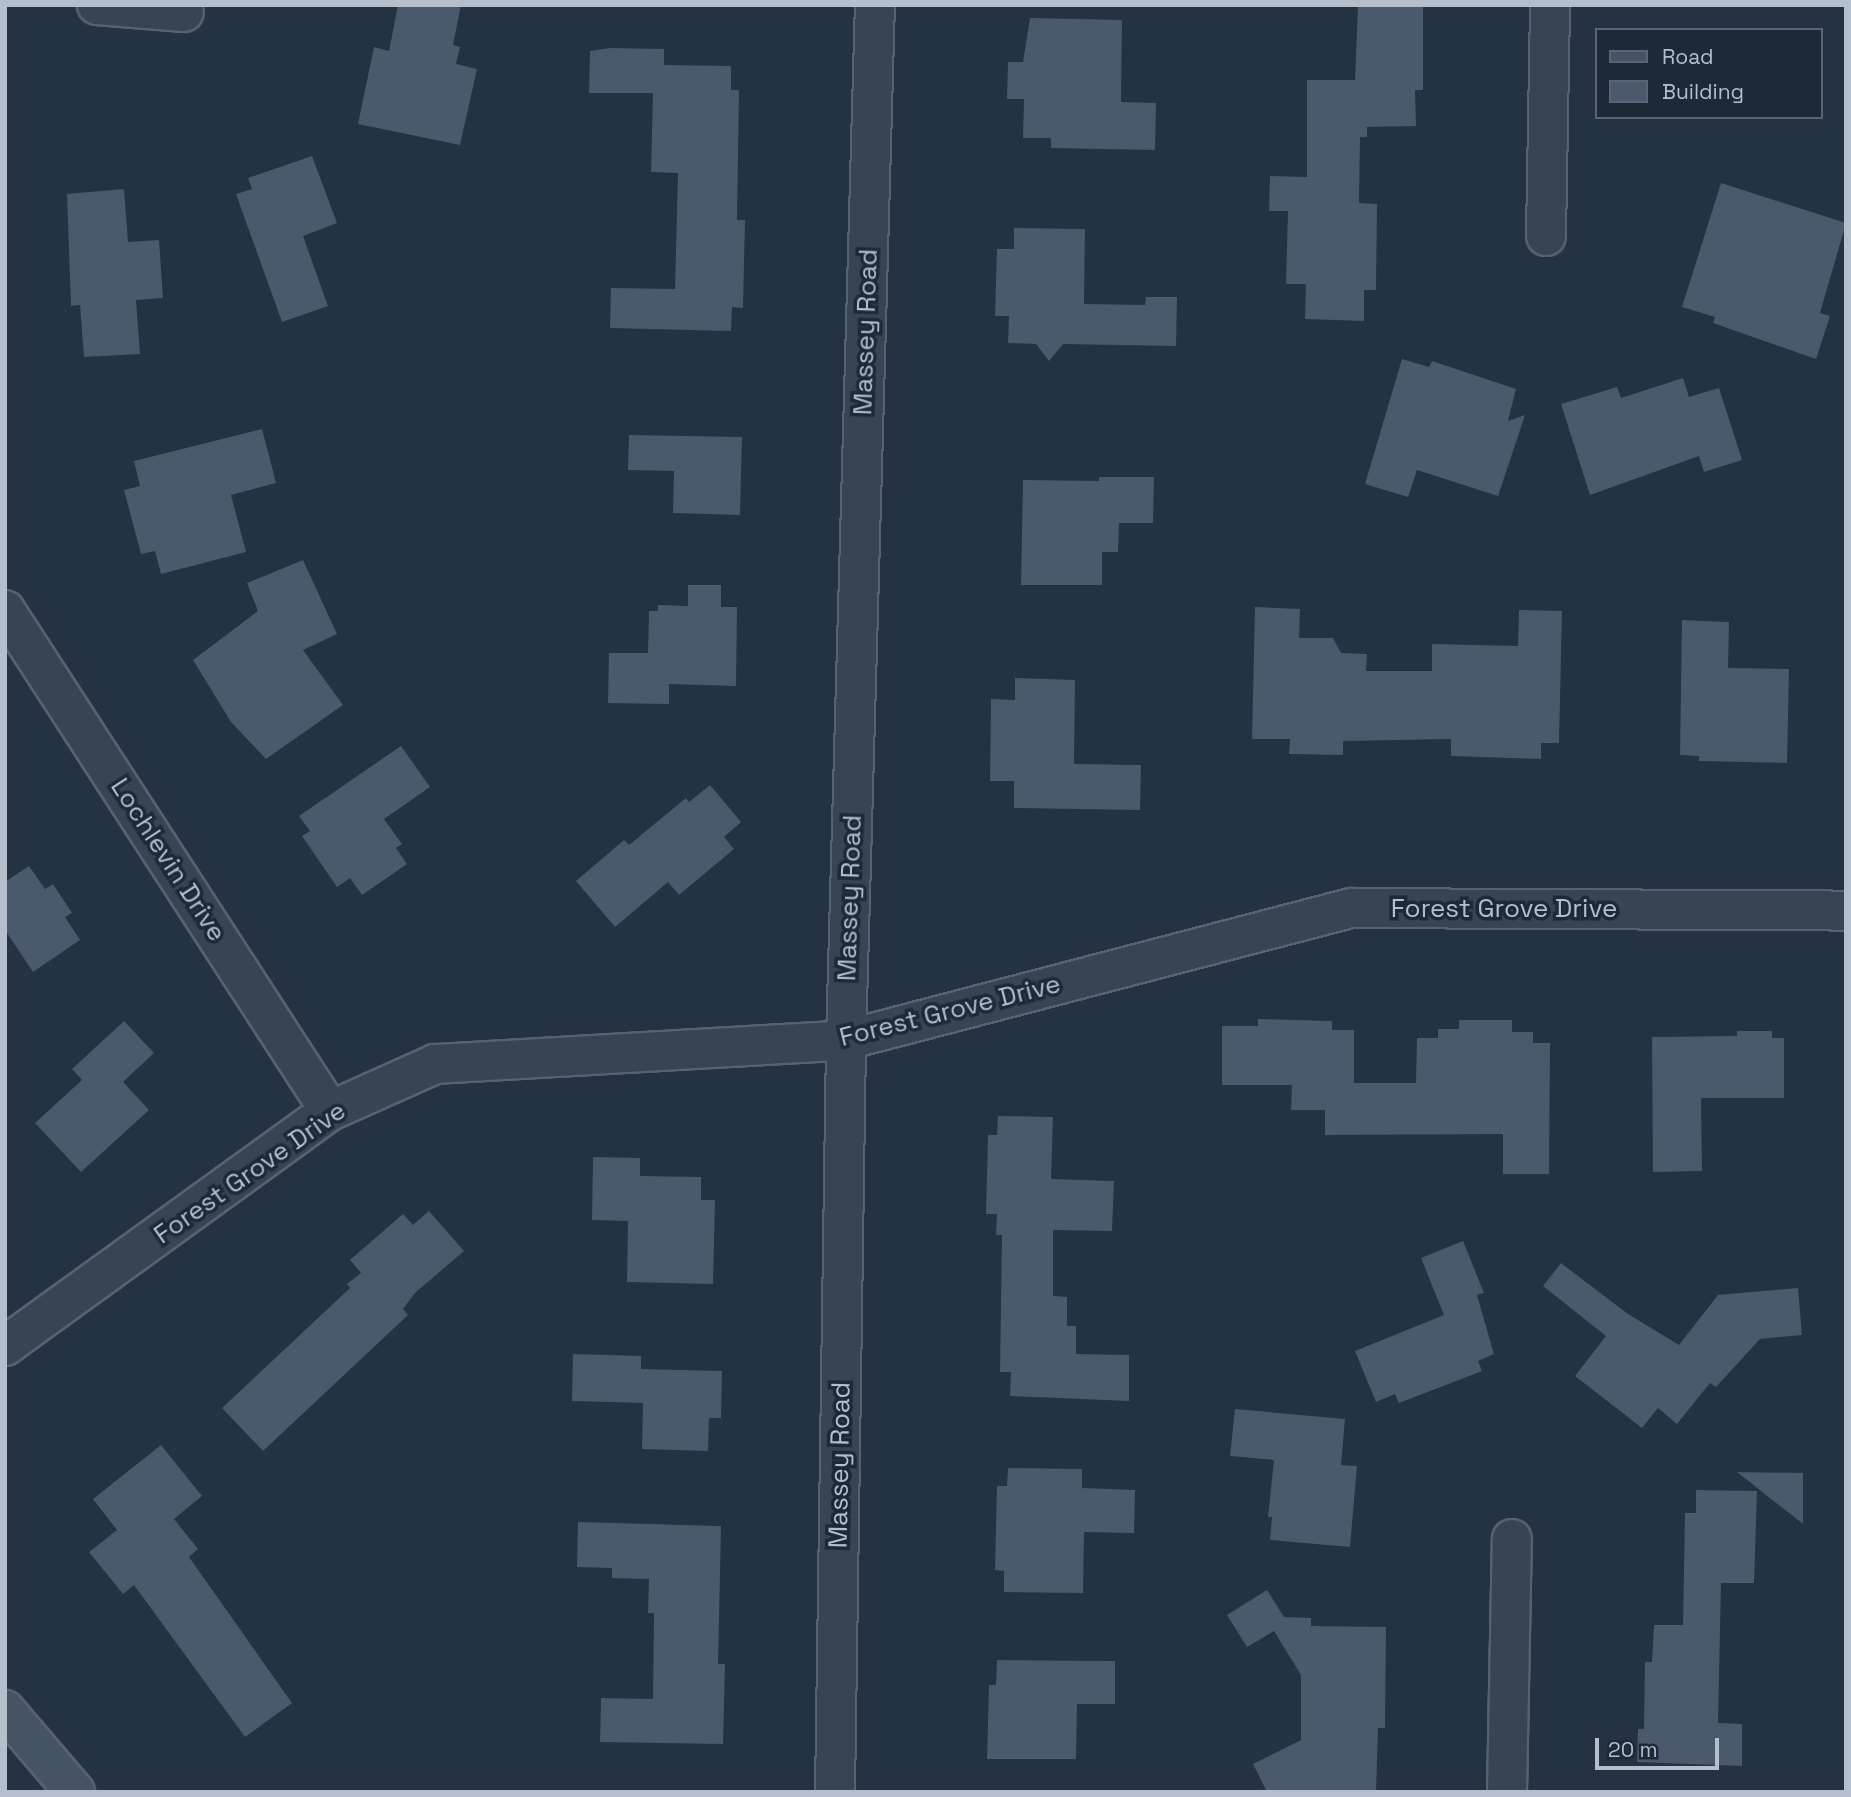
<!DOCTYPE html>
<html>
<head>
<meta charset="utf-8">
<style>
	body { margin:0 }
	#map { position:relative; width:1851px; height:1797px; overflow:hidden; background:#243242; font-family:"Space Grotesk",sans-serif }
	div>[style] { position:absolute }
	.building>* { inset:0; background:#4a596b }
	.roads { filter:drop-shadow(2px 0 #56626f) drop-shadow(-2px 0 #56626f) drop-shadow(0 2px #56626f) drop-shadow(0 -2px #56626f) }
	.minor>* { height:38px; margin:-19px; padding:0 19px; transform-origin:19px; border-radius:19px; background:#384452 }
	.tertiary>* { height:38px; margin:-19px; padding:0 19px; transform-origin:19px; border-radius:19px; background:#384452 }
	.secondary>* { height:38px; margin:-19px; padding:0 19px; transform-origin:19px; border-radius:19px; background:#465365 }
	span { translate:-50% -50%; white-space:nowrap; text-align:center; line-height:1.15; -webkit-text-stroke:7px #1d2937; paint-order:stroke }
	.street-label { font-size:26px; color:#b5bfcc }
	.frame { position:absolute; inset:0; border:7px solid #b5bfcc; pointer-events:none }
	.legend { position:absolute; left:1595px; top:28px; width:228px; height:91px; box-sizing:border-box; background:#1d2937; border:2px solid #5a6573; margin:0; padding:9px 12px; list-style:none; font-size:21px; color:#b5bfcc }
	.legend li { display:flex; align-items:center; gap:14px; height:35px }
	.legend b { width:35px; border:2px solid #5a6573 }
	.scale { position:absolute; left:1595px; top:1738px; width:124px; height:32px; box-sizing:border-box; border:4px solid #b5bfcc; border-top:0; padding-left:9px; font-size:21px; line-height:24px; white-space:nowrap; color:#b5bfcc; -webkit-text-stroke:5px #1d2937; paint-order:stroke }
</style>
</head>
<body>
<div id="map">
	<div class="building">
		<div style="clip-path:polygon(398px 5px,461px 5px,453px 45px,460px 47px,456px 64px,477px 69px,460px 145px,358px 124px,374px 47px,389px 51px)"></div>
		<div style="clip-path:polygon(1358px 5px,1423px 5px,1423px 90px,1415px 90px,1416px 126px,1367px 127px,1367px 137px,1360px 137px,1359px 203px,1377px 204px,1376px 290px,1364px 290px,1364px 321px,1305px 319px,1306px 284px,1286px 284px,1288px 211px,1269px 211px,1270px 176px,1307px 177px,1307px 80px,1355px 80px)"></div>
		<div style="clip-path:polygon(1030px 18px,1122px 20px,1121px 102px,1156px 103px,1155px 150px,1051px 148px,1051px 138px,1023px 138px,1024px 99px,1007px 99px,1008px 62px,1023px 62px)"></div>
		<div style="clip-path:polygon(610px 48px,664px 49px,664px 65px,731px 66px,731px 90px,739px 90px,737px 220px,745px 220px,743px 308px,732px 307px,731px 331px,610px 328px,611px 288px,675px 289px,678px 173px,651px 172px,653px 93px,589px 93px,590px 51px)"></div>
		<div style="clip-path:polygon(312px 156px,337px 223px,303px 236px,328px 306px,282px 322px,236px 194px,252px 189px,248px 178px)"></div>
		<div style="clip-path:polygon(1721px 183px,1846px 223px,1820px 313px,1830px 316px,1816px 359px,1713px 323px,1715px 317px,1682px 307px)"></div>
		<div style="clip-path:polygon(124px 189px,128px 242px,159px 240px,163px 298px,136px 300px,140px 354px,84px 357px,80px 305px,71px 306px,67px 194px)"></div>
		<div style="clip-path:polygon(1014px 228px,1085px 229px,1084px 304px,1145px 305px,1146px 297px,1177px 297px,1176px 346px,1063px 344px,1049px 361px,1036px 344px,1008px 343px,1009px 316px,995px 316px,997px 249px,1014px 249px)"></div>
		<div style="clip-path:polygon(1402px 359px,1429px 367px,1432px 361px,1516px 389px,1508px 421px,1525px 415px,1498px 496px,1417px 470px,1408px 497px,1365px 484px)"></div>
		<div style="clip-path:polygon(1683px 378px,1689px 397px,1719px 388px,1742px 460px,1704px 472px,1699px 456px,1590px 495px,1561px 404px,1617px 387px,1621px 398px)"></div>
		<div style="clip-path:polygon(262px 429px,276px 483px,231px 495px,246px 552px,161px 574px,155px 551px,141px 554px,124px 490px,140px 486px,134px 461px)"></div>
		<div style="clip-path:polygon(629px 435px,742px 437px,740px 515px,673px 513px,674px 471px,628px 470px)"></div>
		<div style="clip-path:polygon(1099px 477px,1154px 477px,1153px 523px,1119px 523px,1118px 552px,1102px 552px,1102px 585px,1021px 585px,1023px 480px,1099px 481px)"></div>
		<div style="clip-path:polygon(303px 560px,337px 634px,303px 650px,343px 705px,266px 759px,231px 722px,193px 660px,258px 611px,247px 583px)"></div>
		<div style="clip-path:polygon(688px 585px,721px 585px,721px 607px,737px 607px,736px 686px,669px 684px,669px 704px,608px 703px,609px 653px,648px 653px,649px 611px,658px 611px,658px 605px,688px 606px)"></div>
		<div style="clip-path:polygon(1255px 607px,1300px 609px,1299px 638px,1333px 638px,1341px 653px,1367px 654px,1366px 671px,1432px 671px,1432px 644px,1518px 646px,1519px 610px,1562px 611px,1559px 743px,1541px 743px,1541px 759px,1451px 756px,1451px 739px,1343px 741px,1343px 755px,1289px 754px,1290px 739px,1252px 739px)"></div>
		<div style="clip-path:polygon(1682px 620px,1729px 622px,1728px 668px,1789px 669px,1787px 763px,1699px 761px,1699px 756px,1680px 755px)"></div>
		<div style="clip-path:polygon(1015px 678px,1075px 680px,1074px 764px,1141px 765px,1140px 810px,1014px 808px,1014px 781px,990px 781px,991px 699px,1015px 700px)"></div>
		<div style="clip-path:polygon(401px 746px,430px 787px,384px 819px,402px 844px,396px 848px,407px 864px,362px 895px,350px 878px,337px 887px,302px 836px,310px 831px,299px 816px)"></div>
		<div style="clip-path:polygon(710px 785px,741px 822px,724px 837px,734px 849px,679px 895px,668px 882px,615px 927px,576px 881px,624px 840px,629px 845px,686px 798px,689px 802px)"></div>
		<div style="clip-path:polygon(29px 866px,45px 889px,53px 884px,72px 913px,65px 917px,80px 940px,33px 972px,5px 930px,5px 882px)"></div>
		<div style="clip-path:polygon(1258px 1019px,1332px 1021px,1332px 1030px,1354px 1030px,1354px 1083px,1416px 1083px,1417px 1038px,1438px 1038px,1438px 1029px,1459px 1029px,1459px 1020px,1512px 1020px,1512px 1032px,1533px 1032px,1533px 1043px,1550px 1043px,1549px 1174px,1503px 1174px,1503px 1134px,1325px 1135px,1325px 1110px,1291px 1110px,1292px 1085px,1222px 1085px,1222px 1026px,1258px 1026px)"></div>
		<div style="clip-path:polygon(124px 1021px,154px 1053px,123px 1082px,149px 1110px,81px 1172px,35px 1123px,82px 1080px,72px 1069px)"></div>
		<div style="clip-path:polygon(1737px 1031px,1772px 1031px,1772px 1038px,1784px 1038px,1784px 1098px,1701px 1098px,1702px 1171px,1653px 1172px,1652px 1037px,1737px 1036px)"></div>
		<div style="clip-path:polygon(998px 1116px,1053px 1117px,1051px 1179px,1114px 1181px,1112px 1231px,1053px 1230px,1053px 1296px,1067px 1297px,1067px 1326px,1076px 1326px,1076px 1354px,1129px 1355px,1129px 1401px,1010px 1396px,1011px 1372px,1000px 1372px,1002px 1235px,996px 1235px,997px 1214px,986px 1214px,988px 1135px,997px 1135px)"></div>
		<div style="clip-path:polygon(593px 1157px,640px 1158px,640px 1176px,701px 1177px,701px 1200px,715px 1200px,713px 1284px,627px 1282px,628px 1221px,592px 1220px)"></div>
		<div style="clip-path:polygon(429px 1211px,464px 1251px,415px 1293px,403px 1309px,408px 1315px,263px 1451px,222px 1408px,350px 1288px,347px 1284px,361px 1273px,350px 1260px,403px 1214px,413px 1225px)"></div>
		<div style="clip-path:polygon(1463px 1241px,1484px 1293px,1477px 1295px,1494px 1354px,1478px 1361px,1482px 1371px,1399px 1403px,1395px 1394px,1376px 1402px,1355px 1351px,1444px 1315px,1421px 1258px)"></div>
		<div style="clip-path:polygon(1561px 1263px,1628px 1314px,1679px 1345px,1718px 1295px,1798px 1288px,1802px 1335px,1760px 1339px,1716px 1387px,1710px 1383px,1677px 1424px,1658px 1408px,1642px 1428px,1575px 1376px,1606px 1336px,1543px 1286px)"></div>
		<div style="clip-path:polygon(573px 1354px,641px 1356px,641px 1369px,722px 1371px,721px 1418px,709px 1418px,708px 1451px,642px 1449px,643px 1403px,572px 1401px)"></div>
		<div style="clip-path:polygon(1235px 1409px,1345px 1419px,1341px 1465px,1357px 1466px,1350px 1547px,1270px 1540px,1272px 1517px,1268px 1517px,1274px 1460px,1230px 1456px)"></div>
		<div style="clip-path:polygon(161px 1445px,202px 1496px,174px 1519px,198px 1549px,189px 1557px,292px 1703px,245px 1737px,134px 1585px,123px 1594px,89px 1552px,117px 1530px,93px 1499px)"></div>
		<div style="clip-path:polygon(1008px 1468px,1082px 1469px,1082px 1488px,1135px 1490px,1134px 1533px,1084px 1532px,1083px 1593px,1004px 1592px,1004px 1571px,995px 1570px,997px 1486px,1007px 1486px)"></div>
		<div style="clip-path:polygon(1737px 1472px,1803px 1473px,1803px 1524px)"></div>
		<div style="clip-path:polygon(1696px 1490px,1757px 1491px,1754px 1583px,1721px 1583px,1718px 1723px,1742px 1724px,1742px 1766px,1637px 1762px,1638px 1729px,1644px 1729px,1645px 1662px,1652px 1662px,1654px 1625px,1683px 1625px,1685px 1513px,1696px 1513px)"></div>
		<div style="clip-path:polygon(578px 1522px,721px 1526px,718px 1664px,725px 1664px,723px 1744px,600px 1742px,601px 1698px,653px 1699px,654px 1613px,648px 1613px,649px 1579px,612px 1578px,612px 1568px,577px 1567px)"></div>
		<div style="clip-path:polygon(1267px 1590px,1284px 1617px,1311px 1618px,1311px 1626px,1386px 1627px,1385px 1728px,1378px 1728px,1376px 1792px,1267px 1792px,1253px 1764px,1301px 1740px,1301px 1675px,1274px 1631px,1247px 1647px,1227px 1615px)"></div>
		<div style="clip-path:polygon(997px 1660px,1115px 1661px,1115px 1704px,1077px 1704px,1076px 1759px,987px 1759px,989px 1685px,996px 1685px)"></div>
	</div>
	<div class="roads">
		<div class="minor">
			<div style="left:97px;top:5px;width:87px;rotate:4.6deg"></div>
			<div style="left:1546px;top:236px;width:231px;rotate:-89deg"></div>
			<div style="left:5px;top:610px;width:597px;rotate:57.03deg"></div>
			<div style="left:5px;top:1346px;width:401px;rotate:-35.9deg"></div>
			<div style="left:330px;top:1111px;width:115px;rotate:-24.1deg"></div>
			<div style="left:435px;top:1064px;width:412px;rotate:-3.3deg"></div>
			<div style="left:846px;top:1040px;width:522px;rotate:-14.65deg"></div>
			<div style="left:1351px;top:908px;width:495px;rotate:0.3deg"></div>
			<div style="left:1507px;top:1792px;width:253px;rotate:-88.9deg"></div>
		</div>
		<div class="tertiary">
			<div style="left:835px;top:1792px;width:752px;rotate:-89.16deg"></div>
			<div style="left:846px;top:1040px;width:1035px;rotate:-88.4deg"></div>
		</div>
		<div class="secondary">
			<div style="left:5px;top:1710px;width:108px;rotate:49.5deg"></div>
		</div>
	</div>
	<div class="street-label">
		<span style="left:866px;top:332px;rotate:-88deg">Massey Road</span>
		<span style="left:168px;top:860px;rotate:57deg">Lochlevin Drive</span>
		<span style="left:850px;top:898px;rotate:-88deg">Massey Road</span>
		<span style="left:1504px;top:909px">Forest Grove Drive</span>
		<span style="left:950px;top:1011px;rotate:-14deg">Forest Grove Drive</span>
		<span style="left:250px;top:1173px;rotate:-35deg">Forest Grove Drive</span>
		<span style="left:840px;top:1465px;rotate:-89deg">Massey Road</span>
	</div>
	<div class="frame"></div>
	<ul class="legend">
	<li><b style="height:9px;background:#465365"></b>Road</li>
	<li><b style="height:19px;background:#4a596b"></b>Building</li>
	</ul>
	<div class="scale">20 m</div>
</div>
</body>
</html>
